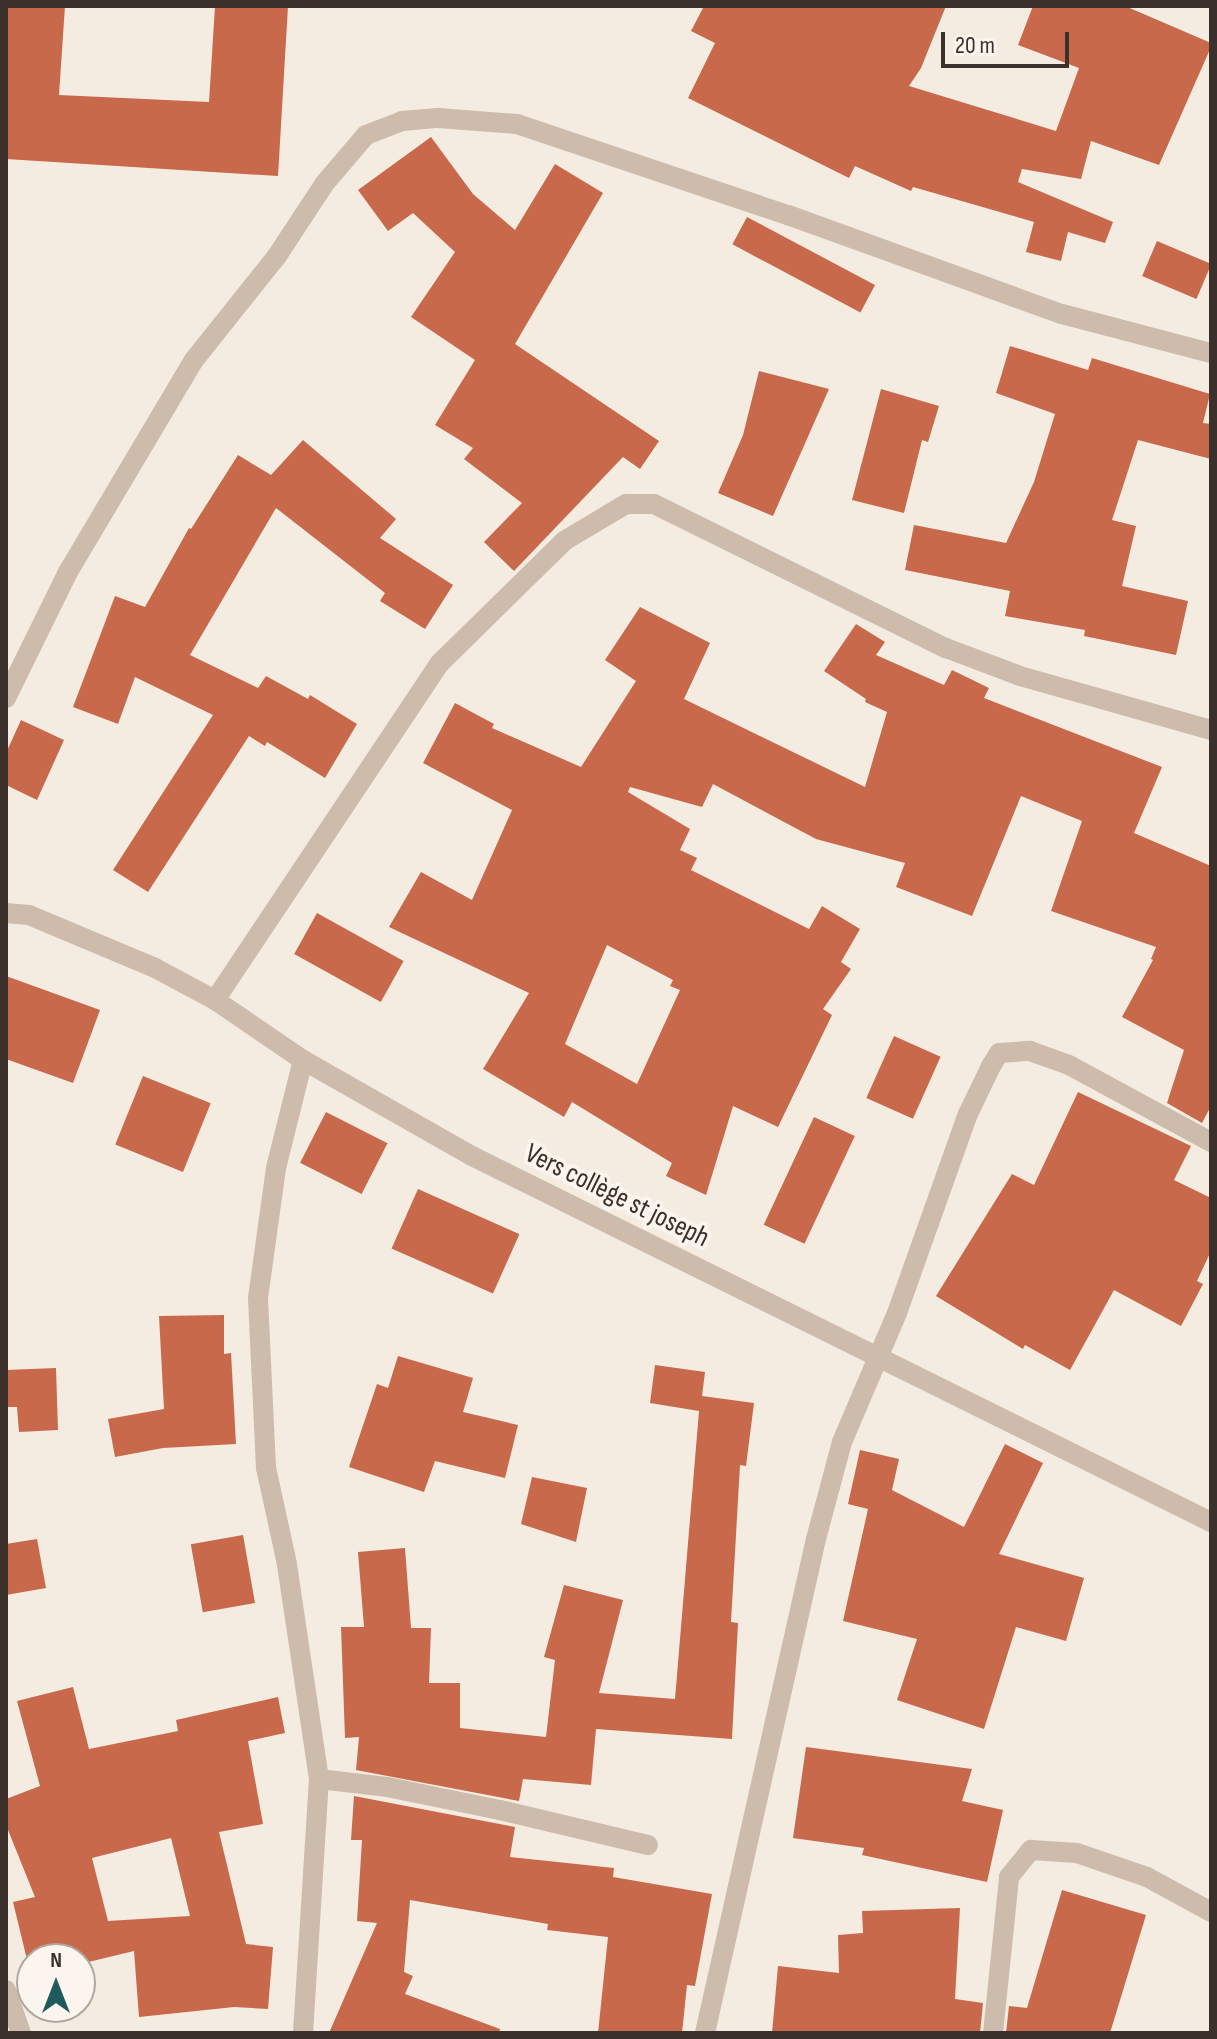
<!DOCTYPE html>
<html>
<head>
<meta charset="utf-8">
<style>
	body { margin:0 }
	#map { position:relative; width:1217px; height:2039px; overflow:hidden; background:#f4ebe1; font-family:"Sofia Sans Condensed",sans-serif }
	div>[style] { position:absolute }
	.building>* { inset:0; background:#c8694b; transform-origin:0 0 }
	.street>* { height:20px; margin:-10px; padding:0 10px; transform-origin:10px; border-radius:10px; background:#cdbbac }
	span { translate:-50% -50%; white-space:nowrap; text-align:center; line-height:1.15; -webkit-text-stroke:8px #fbf5ee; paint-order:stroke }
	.street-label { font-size:28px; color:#3b302b }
	.frame { position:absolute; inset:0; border:8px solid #3b302b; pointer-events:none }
	.north { position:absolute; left:16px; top:1943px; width:80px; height:80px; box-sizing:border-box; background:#fbf5ee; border:2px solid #aea6a0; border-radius:50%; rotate:0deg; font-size:22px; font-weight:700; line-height:32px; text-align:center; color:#3b302b }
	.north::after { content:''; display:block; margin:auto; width:28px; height:36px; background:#1f5a5e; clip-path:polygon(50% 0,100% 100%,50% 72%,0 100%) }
	.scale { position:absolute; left:941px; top:32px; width:128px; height:36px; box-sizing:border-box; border:4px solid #3b302b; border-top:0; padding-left:10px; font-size:24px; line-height:28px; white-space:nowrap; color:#3b302b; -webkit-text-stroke:6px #fbf5ee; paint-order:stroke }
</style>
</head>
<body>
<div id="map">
	<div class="building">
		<div style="clip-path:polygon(6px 6px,65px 6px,59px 95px,209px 102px,215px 6px,288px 6px,278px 176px,6px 159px)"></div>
		<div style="clip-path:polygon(704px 6px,946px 6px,921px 68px,909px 86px,1056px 131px,1079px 68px,1018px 45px,1033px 6px,1125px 6px,1211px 43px,1211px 47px,1159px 165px,1091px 141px,1081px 179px,1022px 169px,1018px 182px,1113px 222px,1105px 243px,1068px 232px,1061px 261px,1026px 252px,1034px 222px,913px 187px,911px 191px,855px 166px,849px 178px,688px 98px,715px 43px,691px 31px)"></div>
		<div style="clip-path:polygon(431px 137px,473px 194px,515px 230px,555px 164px,603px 193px,515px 344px,659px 441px,640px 469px,623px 457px,514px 571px,484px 542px,522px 503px,464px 459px,473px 448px,435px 425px,475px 360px,411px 317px,455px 252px,413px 213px,388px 231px,358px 190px)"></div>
		<div style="left:747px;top:217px;width:145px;height:31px;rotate:28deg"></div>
		<div style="left:1157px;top:241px;width:59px;height:38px;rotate:23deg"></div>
		<div style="clip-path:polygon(1010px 346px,1088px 370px,1092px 358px,1210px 394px,1203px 423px,1211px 424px,1211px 459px,1138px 440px,1112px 520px,1136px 526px,1122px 586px,1188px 601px,1176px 655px,1084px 636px,1085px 630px,1005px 616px,1010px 591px,905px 570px,914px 525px,1006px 543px,1034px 482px,1055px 414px,996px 393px)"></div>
		<div style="clip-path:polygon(759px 371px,829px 389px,773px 516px,718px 493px,743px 435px)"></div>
		<div style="clip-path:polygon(881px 389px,939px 406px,928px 442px,922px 440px,904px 513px,852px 500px)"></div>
		<div style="clip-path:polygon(303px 440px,396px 519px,380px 538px,453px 585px,425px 629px,380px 601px,385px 593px,276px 508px,190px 655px,258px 688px,266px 676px,308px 699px,310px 695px,357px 724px,325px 778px,267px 742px,265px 746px,249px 736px,148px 892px,113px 870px,213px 715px,135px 677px,118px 724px,73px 707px,115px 596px,145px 607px,189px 528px,191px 529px,238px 455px,271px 475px)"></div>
		<div style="clip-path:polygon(evenodd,640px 607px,710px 643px,684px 699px,865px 787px,887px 712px,865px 702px,866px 699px,824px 671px,856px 624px,885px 642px,876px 655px,944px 685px,952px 670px,989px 688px,984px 698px,1162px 767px,1134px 833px,1211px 866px,1211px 1106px,1202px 1123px,1167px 1103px,1184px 1050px,1122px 1017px,1153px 960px,1151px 959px,1156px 947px,1051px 911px,1082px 821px,1021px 796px,972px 916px,896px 887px,905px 863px,816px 839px,713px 784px,702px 807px,630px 787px,628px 792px,690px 829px,680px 850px,697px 858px,691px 870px,809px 929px,822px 906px,860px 929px,841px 962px,851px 969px,823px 1009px,832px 1015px,778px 1127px,733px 1106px,706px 1195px,666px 1176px,672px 1163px,572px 1102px,564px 1117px,483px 1069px,529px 993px,389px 927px,421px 872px,472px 900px,512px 810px,423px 763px,455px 703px,494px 724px,492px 728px,581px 767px,636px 681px,605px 660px,640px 607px,607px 945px,673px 980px,670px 986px,680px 990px,637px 1084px,565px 1044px,607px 945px)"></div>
		<div style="clip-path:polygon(21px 720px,64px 740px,37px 800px,6px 785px,6px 753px)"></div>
		<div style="left:317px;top:913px;width:99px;height:47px;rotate:29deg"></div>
		<div style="clip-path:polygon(6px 976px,100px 1010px,73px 1083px,6px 1059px)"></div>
		<div style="left:894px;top:1036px;width:51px;height:68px;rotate:24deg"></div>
		<div style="left:143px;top:1076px;width:73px;height:74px;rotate:22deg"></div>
		<div style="clip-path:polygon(1078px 1092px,1191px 1146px,1174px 1180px,1211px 1198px,1211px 1251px,1197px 1281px,1203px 1284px,1181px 1326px,1114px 1290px,1070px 1370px,1025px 1345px,1023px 1349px,936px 1296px,1012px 1174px,1034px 1185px)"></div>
		<div style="left:326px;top:1112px;width:69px;height:57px;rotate:27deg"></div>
		<div style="left:814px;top:1117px;width:45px;height:119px;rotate:25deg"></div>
		<div style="left:418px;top:1189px;width:111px;height:65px;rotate:24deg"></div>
		<div style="clip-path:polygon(224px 1315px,224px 1354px,231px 1353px,236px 1444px,163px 1448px,115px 1457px,108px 1419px,164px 1409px,159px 1316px)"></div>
		<div style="clip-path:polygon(398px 1356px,473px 1378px,463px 1412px,518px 1425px,505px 1478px,435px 1461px,424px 1492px,349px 1467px,377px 1384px,388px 1388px)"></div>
		<div style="clip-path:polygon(655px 1365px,705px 1372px,702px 1396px,754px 1403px,746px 1466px,740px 1465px,731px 1622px,738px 1623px,732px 1739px,596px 1729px,591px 1785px,523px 1779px,519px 1801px,356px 1770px,359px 1737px,345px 1738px,341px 1627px,364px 1627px,358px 1552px,405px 1548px,411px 1628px,431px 1628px,429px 1683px,460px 1683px,460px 1728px,546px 1737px,555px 1660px,544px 1657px,564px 1585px,623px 1600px,599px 1693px,675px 1699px,699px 1411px,650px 1403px)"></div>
		<div style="clip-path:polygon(56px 1368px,58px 1430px,19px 1432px,17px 1407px,6px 1407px,6px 1370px)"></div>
		<div style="clip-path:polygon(1005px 1444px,1043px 1463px,999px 1554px,1084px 1578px,1066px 1641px,1016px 1627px,984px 1729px,897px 1700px,917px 1639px,843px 1621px,868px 1509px,848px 1504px,860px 1450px,899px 1459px,892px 1490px,964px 1527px)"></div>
		<div style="clip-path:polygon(532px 1477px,587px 1488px,576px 1542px,521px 1524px)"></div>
		<div style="left:243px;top:1535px;width:69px;height:53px;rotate:80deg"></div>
		<div style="clip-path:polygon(37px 1539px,46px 1588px,6px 1595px,6px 1544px)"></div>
		<div style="clip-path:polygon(evenodd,73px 1687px,89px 1749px,178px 1731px,176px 1720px,278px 1697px,285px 1733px,248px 1741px,263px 1824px,219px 1832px,246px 1944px,273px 1947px,268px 2009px,234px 2007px,139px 2017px,134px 1951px,80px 1964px,80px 1959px,32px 1959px,31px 1976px,13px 1902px,35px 1897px,6px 1825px,6px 1799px,40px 1786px,17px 1701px,73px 1687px,171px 1838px,190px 1916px,108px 1921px,92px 1858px,171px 1838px)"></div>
		<div style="clip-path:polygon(806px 1747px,972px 1769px,962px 1801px,1003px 1810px,987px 1882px,862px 1855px,864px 1848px,793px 1838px)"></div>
		<div style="clip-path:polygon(354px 1796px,515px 1827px,510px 1857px,614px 1868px,613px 1877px,712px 1894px,695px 1986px,687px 1985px,682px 2033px,598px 2033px,608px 1937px,547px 1930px,548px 1924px,410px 1900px,404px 1972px,413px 1976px,405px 1994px,500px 2029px,499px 2033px,329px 2033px,377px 1923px,357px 1921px,362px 1840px,351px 1840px)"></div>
		<div style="clip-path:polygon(1062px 1890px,1146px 1915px,1110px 2033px,1006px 2033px,1009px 2006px,1027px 2008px)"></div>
		<div style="clip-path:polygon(960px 1908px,955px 1999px,983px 2003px,980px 2033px,772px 2033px,778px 1966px,839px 1973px,838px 1935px,863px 1933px,862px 1911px)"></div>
	</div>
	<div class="street">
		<div style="left:6px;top:698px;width:140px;rotate:-63.8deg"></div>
		<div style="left:68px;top:572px;width:247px;rotate:-59.3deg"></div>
		<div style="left:194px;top:360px;width:133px;rotate:-51.4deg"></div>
		<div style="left:277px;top:256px;width:87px;rotate:-56.7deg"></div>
		<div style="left:325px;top:183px;width:63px;rotate:-49.5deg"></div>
		<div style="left:366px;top:135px;width:39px;rotate:-21deg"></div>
		<div style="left:402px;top:121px;width:36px;rotate:-5deg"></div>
		<div style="left:438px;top:118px;width:79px;rotate:4.3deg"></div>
		<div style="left:517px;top:124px;width:286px;rotate:18.6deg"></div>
		<div style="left:788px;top:215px;width:291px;rotate:19.9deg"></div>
		<div style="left:1062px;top:314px;width:154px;rotate:14.7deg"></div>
		<div style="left:6px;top:913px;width:23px;rotate:5deg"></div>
		<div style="left:29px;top:915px;width:137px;rotate:22.8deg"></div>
		<div style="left:155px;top:968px;width:68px;rotate:28.1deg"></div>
		<div style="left:215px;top:1000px;width:107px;rotate:34.3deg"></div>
		<div style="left:303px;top:1060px;width:194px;rotate:29.6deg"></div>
		<div style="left:472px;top:1156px;width:825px;rotate:26.35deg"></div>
		<div style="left:215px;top:1000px;width:405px;rotate:-56.3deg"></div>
		<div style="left:440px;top:663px;width:174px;rotate:-44.5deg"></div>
		<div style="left:564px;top:541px;width:72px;rotate:-30.8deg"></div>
		<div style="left:626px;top:504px;width:28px"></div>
		<div style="left:654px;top:504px;width:326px;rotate:26.3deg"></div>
		<div style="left:946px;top:648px;width:79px;rotate:20.7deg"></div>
		<div style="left:1020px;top:676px;width:198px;rotate:15.8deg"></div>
		<div style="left:319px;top:1779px;width:68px;rotate:6.7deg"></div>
		<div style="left:387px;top:1787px;width:115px;rotate:11.5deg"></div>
		<div style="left:500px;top:1810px;width:152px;rotate:13.3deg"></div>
		<div style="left:6px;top:1990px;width:46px;rotate:70.8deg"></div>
		<div style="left:303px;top:2033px;width:255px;rotate:-86.4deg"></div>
		<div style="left:319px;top:1779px;width:217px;rotate:-98.5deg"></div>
		<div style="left:287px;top:1564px;width:98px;rotate:-102.3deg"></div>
		<div style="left:266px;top:1468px;width:170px;rotate:-92.7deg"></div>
		<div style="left:258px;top:1298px;width:131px;rotate:-82.1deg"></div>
		<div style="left:276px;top:1168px;width:111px;rotate:-76deg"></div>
		<div style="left:705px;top:2033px;width:506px;rotate:-77.34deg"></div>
		<div style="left:816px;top:1539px;width:100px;rotate:-75deg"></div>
		<div style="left:842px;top:1442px;width:140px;rotate:-66.9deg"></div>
		<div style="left:897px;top:1313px;width:211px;rotate:-70.4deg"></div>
		<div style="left:968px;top:1114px;width:53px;rotate:-64.4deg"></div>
		<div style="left:991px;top:1066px;width:15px;rotate:-58deg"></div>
		<div style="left:999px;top:1053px;width:31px;rotate:-4deg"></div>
		<div style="left:1030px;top:1051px;width:41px;rotate:19.7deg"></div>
		<div style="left:1069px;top:1065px;width:162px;rotate:28.5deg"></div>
		<div style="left:993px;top:2033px;width:157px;rotate:-84.1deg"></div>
		<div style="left:1009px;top:1877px;width:35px;rotate:-51deg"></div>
		<div style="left:1031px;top:1850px;width:46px;rotate:3.7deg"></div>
		<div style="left:1077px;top:1853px;width:74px;rotate:18.9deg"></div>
		<div style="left:1147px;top:1877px;width:73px;rotate:28.7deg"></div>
	</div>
	<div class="street-label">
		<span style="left:617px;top:1196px;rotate:26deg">Vers collège st joseph</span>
	</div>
	<div class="frame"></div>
	<div class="north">N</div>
	<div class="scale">20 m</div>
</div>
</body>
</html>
